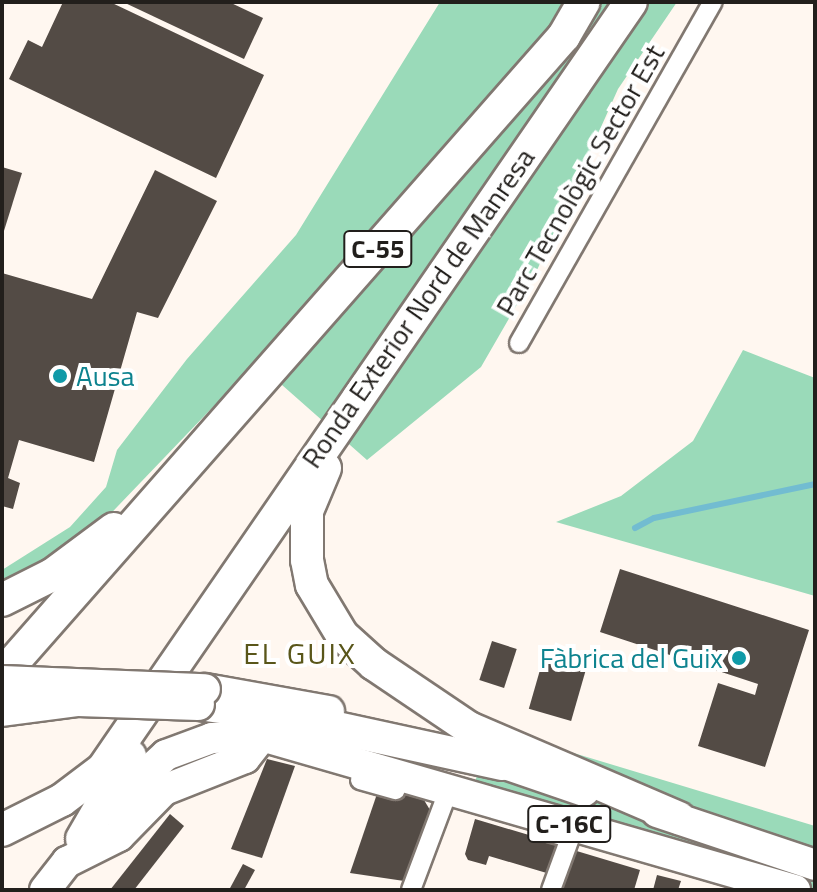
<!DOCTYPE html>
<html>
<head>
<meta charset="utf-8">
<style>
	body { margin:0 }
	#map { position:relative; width:817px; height:892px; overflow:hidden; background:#fff7f0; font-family:"Titillium Web",sans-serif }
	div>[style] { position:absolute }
	.green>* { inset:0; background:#9adab9 }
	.stream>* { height:6px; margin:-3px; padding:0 3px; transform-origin:3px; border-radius:3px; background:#72bcd1 }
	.building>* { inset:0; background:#534b45; transform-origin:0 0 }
	.roads { filter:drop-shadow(2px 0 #817871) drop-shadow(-2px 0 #817871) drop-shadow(0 2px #817871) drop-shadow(0 -2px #817871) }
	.minor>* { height:18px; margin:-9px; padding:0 9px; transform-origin:9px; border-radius:9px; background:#fff }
	.primary>* { height:30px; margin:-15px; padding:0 15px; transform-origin:15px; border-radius:15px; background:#fff }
	.trunk>* { height:32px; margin:-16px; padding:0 16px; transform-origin:16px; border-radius:16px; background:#fff }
	.bridges { filter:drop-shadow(2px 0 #817871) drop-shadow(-2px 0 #817871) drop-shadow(0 2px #817871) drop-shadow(0 -2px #817871) }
	.primary-bridge>* { height:30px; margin:-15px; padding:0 15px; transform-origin:15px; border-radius:15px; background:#fff }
	.trunk-bridge>* { height:32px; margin:-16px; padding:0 16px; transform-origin:16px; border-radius:16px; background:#fff }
	.dots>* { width:22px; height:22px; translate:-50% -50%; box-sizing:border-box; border:4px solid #fff; border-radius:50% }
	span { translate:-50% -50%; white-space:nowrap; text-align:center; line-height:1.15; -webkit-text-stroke:8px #fff; paint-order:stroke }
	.shield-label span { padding:2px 6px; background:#fff; border:2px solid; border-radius:6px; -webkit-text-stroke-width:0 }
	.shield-label { font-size:26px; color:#221f1c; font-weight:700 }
	.street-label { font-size:28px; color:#221f1c }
	.culture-label { font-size:28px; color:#0d838f }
	.left { translate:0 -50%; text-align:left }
	.right { translate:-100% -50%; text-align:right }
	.neighbourhood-label { font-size:30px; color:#59561a; letter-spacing:2px }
	.frame { position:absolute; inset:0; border:4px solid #221f1c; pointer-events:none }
</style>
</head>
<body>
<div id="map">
	<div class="green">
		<div style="clip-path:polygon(440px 2px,677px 2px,618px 89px,538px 268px,481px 367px,367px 460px,256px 362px,95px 530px,2px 589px,2px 570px,70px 527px,106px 487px,117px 450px,187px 359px,296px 235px)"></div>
		<div style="clip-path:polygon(743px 350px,815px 378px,815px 596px,556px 522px,621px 496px,693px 441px)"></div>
		<div style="clip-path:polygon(491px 728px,815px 826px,815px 890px,742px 890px,468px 806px)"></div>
	</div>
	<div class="stream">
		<div style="left:635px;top:528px;width:21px;rotate:-28deg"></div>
		<div style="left:654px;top:518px;width:165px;rotate:-11.9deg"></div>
	</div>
	<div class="building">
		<div style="clip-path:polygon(63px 2px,110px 2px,264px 75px,216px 178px,9px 79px,28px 40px,42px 47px)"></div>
		<div style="clip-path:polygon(123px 2px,229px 2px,263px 18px,244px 59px)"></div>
		<div style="clip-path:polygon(2px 167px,22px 173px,3px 234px,2px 234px)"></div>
		<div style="clip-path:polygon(155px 170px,217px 201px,158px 318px,137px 312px,94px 462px,19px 440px,8px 478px,20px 483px,13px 509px,2px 506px,2px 273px,92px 299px)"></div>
		<div style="clip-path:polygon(620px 569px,809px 630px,765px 767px,698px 746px,718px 683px,755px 695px,758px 684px,600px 632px)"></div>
		<div style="left:492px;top:641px;width:26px;height:41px;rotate:18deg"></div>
		<div style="left:544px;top:656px;width:44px;height:55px;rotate:16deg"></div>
		<div style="clip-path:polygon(267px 759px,295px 766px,262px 858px,231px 849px)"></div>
		<div style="clip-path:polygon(379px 788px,424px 800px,433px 815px,411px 882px,350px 873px)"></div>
		<div style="clip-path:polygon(170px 814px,184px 826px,134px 890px,110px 890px)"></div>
		<div style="clip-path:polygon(475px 819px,559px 844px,550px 874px,489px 856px,486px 865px,468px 860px,465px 854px)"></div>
		<div style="clip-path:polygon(570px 849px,640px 870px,634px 890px,556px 890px)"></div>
		<div style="clip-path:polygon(243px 864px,255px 870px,244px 890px,229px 890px)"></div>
		<div style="clip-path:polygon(657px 875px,681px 881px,678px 890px,653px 890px)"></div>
	</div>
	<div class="roads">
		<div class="minor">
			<div style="left:519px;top:343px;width:392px;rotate:-60.4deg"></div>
			<div style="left:360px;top:780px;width:37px;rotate:16deg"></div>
			<div style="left:411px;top:890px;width:94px;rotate:-69.4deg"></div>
			<div style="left:551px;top:890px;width:55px;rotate:-69.9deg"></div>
			<div style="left:570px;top:838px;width:20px;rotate:-165deg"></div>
		</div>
		<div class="primary">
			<div style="left:205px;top:689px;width:126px;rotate:10.1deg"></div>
			<div style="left:482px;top:756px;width:108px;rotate:18.9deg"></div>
			<div style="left:106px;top:810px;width:81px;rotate:-42.5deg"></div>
			<div style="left:166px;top:755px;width:49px;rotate:-20.3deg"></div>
			<div style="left:212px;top:738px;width:50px;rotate:-2.3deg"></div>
			<div style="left:262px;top:736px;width:555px;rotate:16.12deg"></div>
			<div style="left:657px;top:812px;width:167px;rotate:18.5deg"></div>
			<div style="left:45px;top:890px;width:36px;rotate:-52deg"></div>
			<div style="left:67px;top:862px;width:58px;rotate:-26.6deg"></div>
			<div style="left:119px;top:836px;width:64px;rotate:-45.6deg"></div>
			<div style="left:164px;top:790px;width:87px;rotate:-21.6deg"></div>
			<div style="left:245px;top:758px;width:28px;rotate:-52deg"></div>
		</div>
		<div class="trunk">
			<div style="left:325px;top:468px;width:47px;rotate:112.7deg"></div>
			<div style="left:307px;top:511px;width:49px;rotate:90deg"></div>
			<div style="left:307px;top:560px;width:25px;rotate:79deg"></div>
			<div style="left:312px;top:585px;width:58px;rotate:59deg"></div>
			<div style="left:342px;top:635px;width:43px;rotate:42.2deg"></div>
			<div style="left:374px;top:664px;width:115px;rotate:34deg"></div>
			<div style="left:469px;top:728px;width:228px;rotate:23.2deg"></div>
			<div style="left:2px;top:600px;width:56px;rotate:-26.6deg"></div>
			<div style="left:52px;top:575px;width:77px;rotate:-36.6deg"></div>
			<div style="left:2px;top:675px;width:851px;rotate:-48.67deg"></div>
			<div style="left:564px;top:36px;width:39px;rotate:-60deg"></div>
			<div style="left:198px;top:704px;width:76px;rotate:7.6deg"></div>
			<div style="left:273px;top:714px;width:235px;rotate:12.3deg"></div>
			<div style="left:2px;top:830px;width:67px;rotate:-26.6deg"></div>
			<div style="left:62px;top:800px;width:51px;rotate:-37.1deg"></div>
			<div style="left:103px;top:769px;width:931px;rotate:-55.46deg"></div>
			<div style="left:82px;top:839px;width:96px;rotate:-60deg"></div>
		</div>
	</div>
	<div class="bridges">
		<div class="primary-bridge">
			<div style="left:2px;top:681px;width:203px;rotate:2.3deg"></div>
		</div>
		<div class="trunk-bridge">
			<div style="left:2px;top:710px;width:77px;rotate:-7.5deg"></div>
			<div style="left:78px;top:700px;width:120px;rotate:1.9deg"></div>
		</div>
	</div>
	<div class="dots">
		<div style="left:60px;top:376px;background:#0f9aa8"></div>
		<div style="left:739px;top:658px;background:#0f9aa8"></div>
	</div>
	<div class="shield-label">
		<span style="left:378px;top:249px">C-55</span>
		<span style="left:569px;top:824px">C-16C</span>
	</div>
	<div class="street-label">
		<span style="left:580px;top:180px;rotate:-60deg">Parc Tecnològic Sector Est</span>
		<span style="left:418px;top:308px;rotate:-55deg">Ronda Exterior Nord de Manresa</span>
	</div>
	<div class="culture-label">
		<span class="left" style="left:76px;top:376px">Ausa</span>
		<span class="right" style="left:723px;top:658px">Fàbrica del Guix</span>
	</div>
	<div class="neighbourhood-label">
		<span style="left:300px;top:653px">EL GUIX</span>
	</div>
	<div class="frame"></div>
</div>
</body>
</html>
